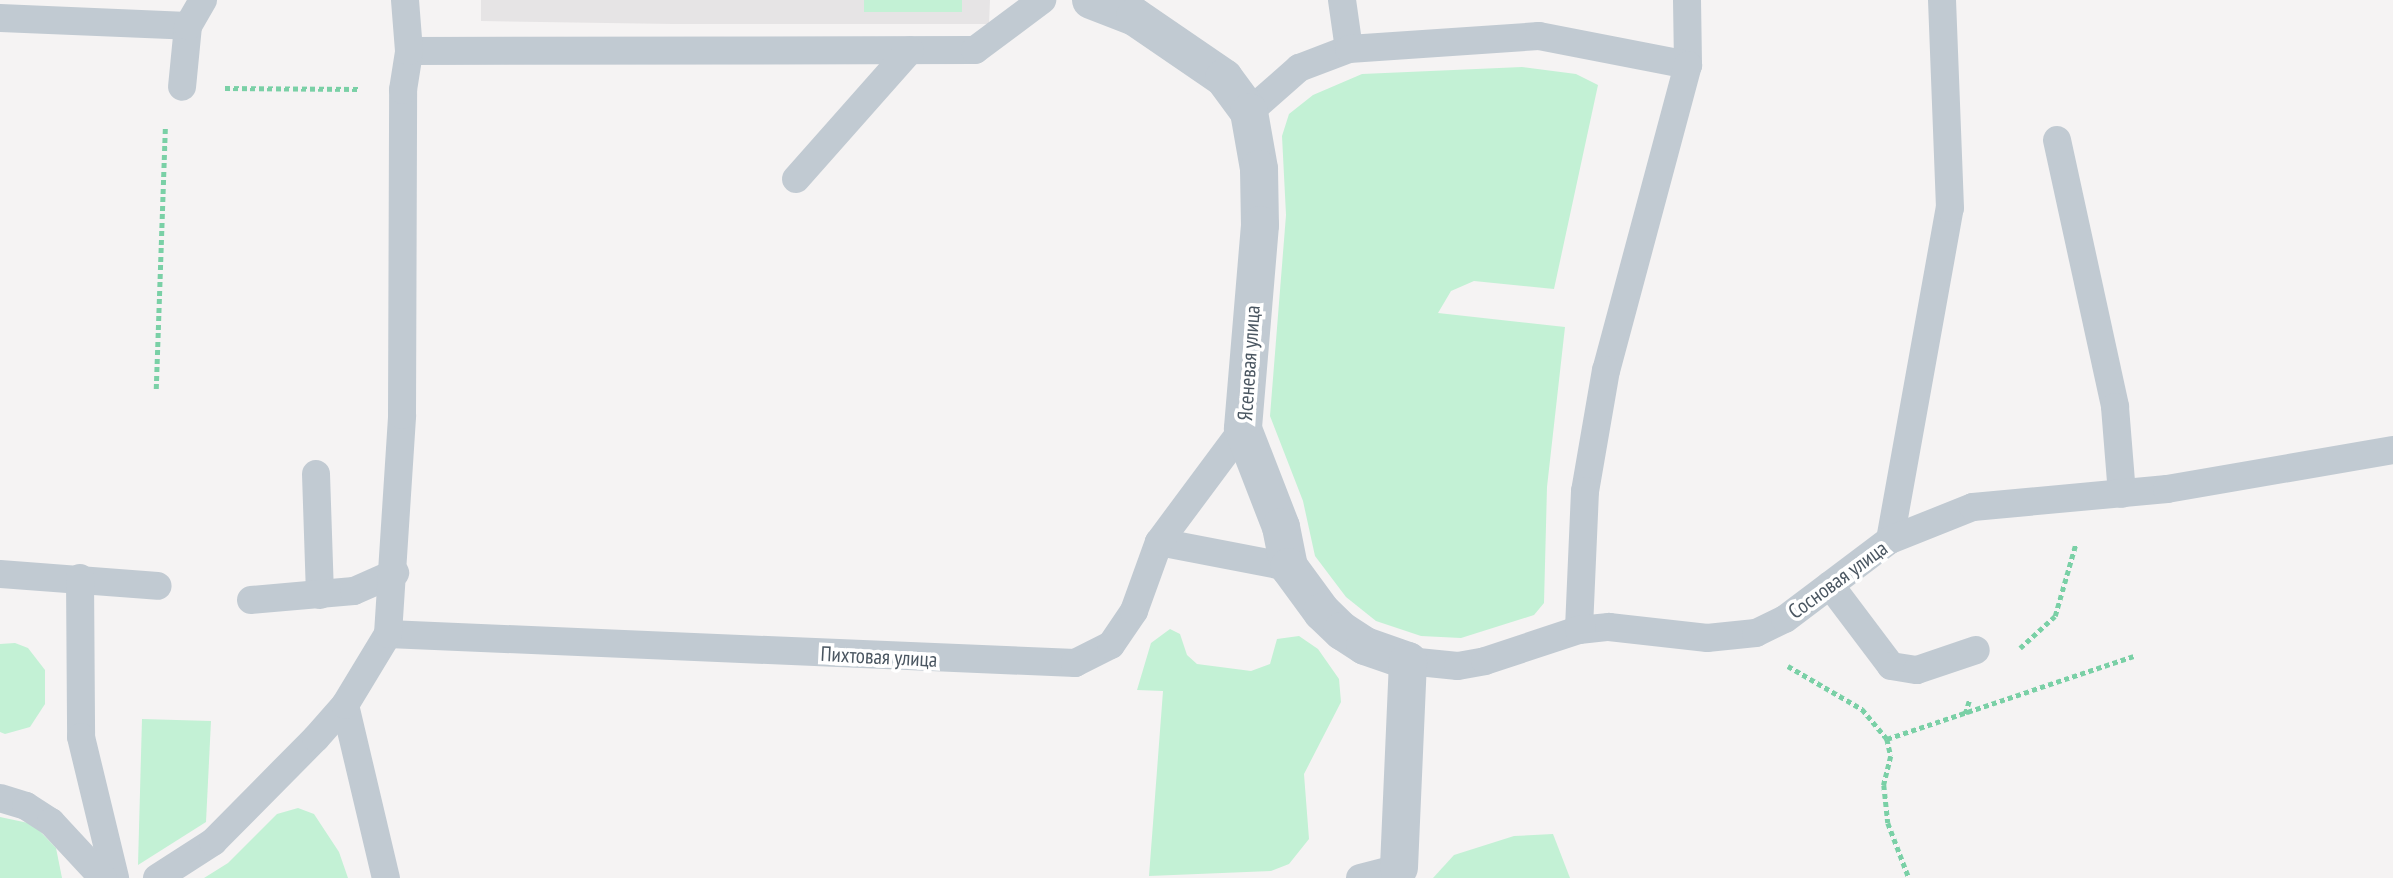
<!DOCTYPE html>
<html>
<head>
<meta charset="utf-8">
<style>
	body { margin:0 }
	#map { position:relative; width:2393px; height:878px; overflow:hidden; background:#f5f3f3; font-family:"PT Sans Narrow",sans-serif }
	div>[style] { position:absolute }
	.education>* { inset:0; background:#e6e4e5 }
	.green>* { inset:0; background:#c3f1d5; transform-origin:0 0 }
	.path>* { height:4.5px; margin-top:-2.25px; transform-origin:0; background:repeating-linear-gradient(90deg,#7ad0a6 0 5px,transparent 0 8.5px) }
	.lane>* { height:28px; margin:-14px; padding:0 14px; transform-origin:14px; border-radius:14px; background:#c1cad2 }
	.street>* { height:38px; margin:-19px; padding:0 19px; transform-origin:19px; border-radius:19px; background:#c1cad2 }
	span { translate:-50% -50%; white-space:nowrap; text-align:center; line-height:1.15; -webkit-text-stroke:7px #fff; paint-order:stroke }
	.street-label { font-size:21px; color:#4a5661 }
</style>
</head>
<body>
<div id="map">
	<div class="education">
		<div style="clip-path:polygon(481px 0,990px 0,989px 24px,673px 24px,481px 21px)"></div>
	</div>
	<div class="green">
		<div style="left:864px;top:0;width:98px;height:12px"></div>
		<div style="clip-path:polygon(1522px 67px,1576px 74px,1598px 85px,1554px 289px,1474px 281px,1451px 291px,1438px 313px,1565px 327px,1547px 487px,1544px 603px,1534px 615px,1461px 638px,1421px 636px,1376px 621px,1346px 597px,1315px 556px,1303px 501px,1270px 416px,1286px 215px,1282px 136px,1289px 114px,1313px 95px,1362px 74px)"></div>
		<div style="clip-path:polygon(1170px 629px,1180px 634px,1187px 655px,1197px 664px,1251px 671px,1270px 664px,1277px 639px,1299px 636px,1318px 649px,1339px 679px,1341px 702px,1304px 774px,1309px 839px,1289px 864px,1271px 871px,1149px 876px,1163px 691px,1137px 690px,1151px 643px)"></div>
		<div style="clip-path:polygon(15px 643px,28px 648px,45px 670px,45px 704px,30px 727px,5px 734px,0 732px,0 644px)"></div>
		<div style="clip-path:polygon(142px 719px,211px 721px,206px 822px,138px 865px)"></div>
		<div style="clip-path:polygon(298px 808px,314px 814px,339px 852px,348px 878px,204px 878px,228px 863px,277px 814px)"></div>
		<div style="clip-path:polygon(0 817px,33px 824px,56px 848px,62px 878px,0 878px)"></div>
		<div style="clip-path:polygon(1553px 834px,1570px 878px,1433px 878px,1454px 855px,1514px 836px)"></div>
	</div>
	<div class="path">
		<div style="left:225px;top:88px;width:135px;rotate:0.4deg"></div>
		<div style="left:156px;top:389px;width:261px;rotate:-88deg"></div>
		<div style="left:2020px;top:648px;width:47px;rotate:-42.4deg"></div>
		<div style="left:2055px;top:616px;width:76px;rotate:-74deg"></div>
		<div style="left:1788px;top:666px;width:86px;rotate:30.2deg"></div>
		<div style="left:1862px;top:709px;width:39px;rotate:50deg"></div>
		<div style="left:1887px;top:739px;width:17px;rotate:77deg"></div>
		<div style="left:1891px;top:756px;width:30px;rotate:104deg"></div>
		<div style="left:1884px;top:785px;width:38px;rotate:84deg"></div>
		<div style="left:1888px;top:823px;width:59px;rotate:69.1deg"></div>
		<div style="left:1965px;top:714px;width:14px;rotate:-73deg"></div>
		<div style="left:1887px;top:739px;width:260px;rotate:-18.6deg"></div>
	</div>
	<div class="lane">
		<div style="left:1342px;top:0;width:49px;rotate:81.9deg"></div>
		<div style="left:1687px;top:0;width:65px;rotate:89.1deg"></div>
		<div style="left:0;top:18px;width:188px;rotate:2.4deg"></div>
		<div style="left:188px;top:26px;width:61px;rotate:95.6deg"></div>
		<div style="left:188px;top:26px;width:30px;rotate:-60deg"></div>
		<div style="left:409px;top:51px;width:566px;rotate:-0.1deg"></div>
		<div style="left:975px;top:50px;width:84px;rotate:-36.7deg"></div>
		<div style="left:1249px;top:112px;width:67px;rotate:-41.3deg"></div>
		<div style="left:1299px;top:68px;width:53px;rotate:-20.8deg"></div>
		<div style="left:1349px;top:49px;width:190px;rotate:-3.9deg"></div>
		<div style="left:1539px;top:36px;width:152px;rotate:11deg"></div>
		<div style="left:1688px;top:65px;width:316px;rotate:105deg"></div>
		<div style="left:1606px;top:370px;width:123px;rotate:99.8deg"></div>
		<div style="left:1585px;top:491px;width:139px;rotate:92.5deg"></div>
		<div style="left:2057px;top:140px;width:273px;rotate:77.7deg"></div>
		<div style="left:2115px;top:407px;width:87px;rotate:85.4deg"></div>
		<div style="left:796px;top:179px;width:172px;rotate:-48.5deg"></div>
		<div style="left:316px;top:474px;width:121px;rotate:88.1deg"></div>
		<div style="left:1890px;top:540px;width:337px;rotate:-79.8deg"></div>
		<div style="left:1950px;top:208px;width:208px;rotate:-92.2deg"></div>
		<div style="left:1159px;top:542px;width:132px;rotate:10.9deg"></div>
		<div style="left:0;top:574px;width:158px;rotate:4.3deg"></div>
		<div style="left:80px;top:578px;width:159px;rotate:89.6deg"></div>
		<div style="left:81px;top:737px;width:145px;rotate:76.4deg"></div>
		<div style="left:1830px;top:585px;width:101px;rotate:53deg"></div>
		<div style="left:1891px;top:666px;width:26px;rotate:9deg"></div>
		<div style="left:1917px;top:670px;width:62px;rotate:-18.7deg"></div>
		<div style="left:251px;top:600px;width:103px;rotate:-5deg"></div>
		<div style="left:354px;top:591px;width:45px;rotate:-23.7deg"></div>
		<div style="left:388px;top:634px;width:688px;rotate:2.42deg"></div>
		<div style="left:1075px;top:663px;width:40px;rotate:-26.6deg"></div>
		<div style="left:1111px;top:645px;width:41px;rotate:-55.9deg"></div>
		<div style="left:1134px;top:611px;width:73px;rotate:-70.1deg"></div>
		<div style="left:1159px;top:542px;width:141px;rotate:-53.4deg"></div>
		<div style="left:1408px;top:661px;width:50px;rotate:5.7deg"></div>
		<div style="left:1458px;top:666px;width:27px;rotate:-10deg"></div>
		<div style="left:1485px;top:661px;width:99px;rotate:-18.3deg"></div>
		<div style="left:1579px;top:630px;width:30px;rotate:-6deg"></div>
		<div style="left:1609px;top:627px;width:99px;rotate:6.4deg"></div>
		<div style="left:1707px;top:638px;width:49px;rotate:-5.8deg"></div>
		<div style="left:1756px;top:633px;width:32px;rotate:-26deg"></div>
		<div style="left:1785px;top:619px;width:131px;rotate:-37deg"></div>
		<div style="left:1890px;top:540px;width:89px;rotate:-21.7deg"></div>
		<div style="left:1973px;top:507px;width:195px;rotate:-5.3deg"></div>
		<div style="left:2167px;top:489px;width:229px;rotate:-9.8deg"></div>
		<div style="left:345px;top:705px;width:178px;rotate:76.7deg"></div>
		<div style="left:0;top:798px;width:27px;rotate:17deg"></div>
		<div style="left:26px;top:806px;width:30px;rotate:33deg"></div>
		<div style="left:51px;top:822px;width:76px;rotate:47.1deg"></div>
		<div style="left:157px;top:878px;width:67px;rotate:-32.7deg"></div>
		<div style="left:213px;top:842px;width:146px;rotate:-45.3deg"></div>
		<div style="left:316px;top:738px;width:44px;rotate:-48.7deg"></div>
		<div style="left:345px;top:705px;width:83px;rotate:-58.8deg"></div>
		<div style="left:388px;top:634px;width:219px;rotate:-86.3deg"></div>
		<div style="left:402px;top:415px;width:325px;rotate:-89.8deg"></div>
		<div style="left:403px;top:90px;width:39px;rotate:-81deg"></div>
		<div style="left:409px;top:51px;width:51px;rotate:-94.5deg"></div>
		<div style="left:1360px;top:878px;width:40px;rotate:-14.4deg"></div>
	</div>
	<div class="street">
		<div style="left:1091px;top:0;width:47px;rotate:21.1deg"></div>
		<div style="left:1135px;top:17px;width:108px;rotate:34.4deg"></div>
		<div style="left:1224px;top:78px;width:42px;rotate:53.7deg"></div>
		<div style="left:1249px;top:112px;width:58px;rotate:80deg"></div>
		<div style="left:1259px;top:169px;width:56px;rotate:89deg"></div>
		<div style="left:1260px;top:225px;width:205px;rotate:94.8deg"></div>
		<div style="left:1243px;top:429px;width:105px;rotate:68.8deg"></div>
		<div style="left:1281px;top:527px;width:41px;rotate:78.7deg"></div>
		<div style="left:1289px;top:567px;width:56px;rotate:53.7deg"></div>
		<div style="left:1322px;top:612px;width:28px;rotate:44deg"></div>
		<div style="left:1342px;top:631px;width:27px;rotate:33deg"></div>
		<div style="left:1365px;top:646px;width:46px;rotate:19.2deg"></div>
		<div style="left:1408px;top:661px;width:207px;rotate:92.5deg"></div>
	</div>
	<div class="street-label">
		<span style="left:1249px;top:363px;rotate:-86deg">Ясеневая улица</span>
		<span style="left:1838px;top:580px;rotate:-36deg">Сосновая улица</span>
		<span style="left:879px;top:657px;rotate:3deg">Пихтовая улица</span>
	</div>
</div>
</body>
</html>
